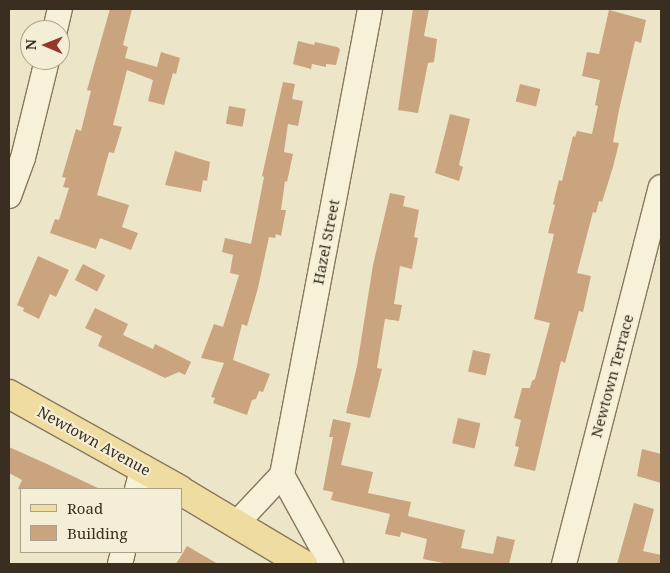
<!DOCTYPE html>
<html>
<head>
<meta charset="utf-8">
<style>
	body { margin:0 }
	#map { position:relative; width:670px; height:573px; overflow:hidden; background:#ede5c7; font-family:"Noto Serif",serif }
	div>[style] { position:absolute }
	.building>* { inset:0; background:#caa47e; transform-origin:0 0 }
	.roads { filter:drop-shadow(1px 0 #88775d) drop-shadow(-1px 0 #88775d) drop-shadow(0 1px #88775d) drop-shadow(0 -1px #88775d) }
	.minor>* { height:24px; margin:-12px; padding:0 12px; transform-origin:12px; border-radius:12px; background:#f8f1da }
	.major>* { height:28px; margin:-14px; padding:0 14px; transform-origin:14px; border-radius:14px; background:#eedca1 }
	span { translate:-50% -50%; white-space:nowrap; text-align:center; line-height:1.15; -webkit-text-stroke:4px #f5eed6; paint-order:stroke }
	.street-label { font-size:15px; color:#392e20 }
	.frame { position:absolute; inset:0; border:10px solid #392e20; pointer-events:none }
	.legend { position:absolute; left:20px; top:488px; width:162px; height:65px; box-sizing:border-box; background:#f5eed6; border:1px solid #aaa18d; margin:0; padding:6px 9px; list-style:none; font-size:15px; color:#392e20 }
	.legend li { display:flex; align-items:center; gap:10px; height:25px }
	.legend b { width:25px; border:1px solid #aaa18d }
	.north { position:absolute; left:20px; top:20px; width:50px; height:50px; box-sizing:border-box; background:#f5eed6; border:1px solid #aaa18d; border-radius:50%; rotate:271deg; font-size:14px; font-weight:700; line-height:20px; text-align:center; color:#392e20 }
	.north::after { content:''; display:block; margin:auto; width:18px; height:22px; background:#95372f; clip-path:polygon(50% 0,100% 100%,50% 72%,0 100%) }
</style>
</head>
<body>
<div id="map">
	<div class="building">
		<div style="clip-path:polygon(110px 9px,132px 9px,123px 45px,128px 47px,125px 58px,157px 67px,161px 52px,180px 58px,176px 74px,173px 73px,164px 105px,148px 101px,153px 80px,127px 70px,125px 78px,113px 125px,122px 127px,114px 153px,109px 152px,97px 195px,129px 205px,122px 227px,138px 233px,131px 250px,100px 238px,96px 249px,50px 233px,55px 219px,59px 220px,69px 188px,63px 187px,66px 178px,62px 177px,76px 129px,81px 131px,91px 91px,87px 90px,89px 83px)"></div>
		<div style="clip-path:polygon(413px 9px,429px 9px,424px 36px,437px 39px,434px 62px,428px 63px,418px 113px,398px 110px)"></div>
		<div style="clip-path:polygon(609px 10px,646px 20px,641px 43px,635px 41px,619px 110px,613px 142px,619px 143px,613px 167px,602px 202px,599px 201px,596px 213px,593px 212px,577px 273px,591px 276px,583px 312px,579px 311px,565px 363px,561px 361px,535px 471px,514px 466px,519px 447px,515px 446px,521px 420px,514px 418px,522px 388px,530px 388px,532px 381px,535px 379px,550px 323px,534px 319px,554px 234px,548px 233px,555px 205px,553px 204px,559px 180px,562px 181px,573px 136px,575px 137px,577px 131px,592px 134px,598px 106px,595px 105px,600px 80px,582px 76px,587px 52px,599px 54px)"></div>
		<div style="clip-path:polygon(298px 41px,314px 45px,315px 42px,337px 47px,340px 49px,336px 65px,326px 64px,326px 67px,312px 64px,311px 69px,293px 64px)"></div>
		<div style="clip-path:polygon(283px 82px,295px 84px,292px 99px,303px 101px,298px 126px,288px 124px,284px 152px,293px 154px,287px 182px,285px 181px,281px 210px,286px 210px,281px 236px,276px 234px,275px 238px,269px 237px,258px 288px,247px 326px,242px 324px,233px 360px,270px 374px,263px 392px,259px 391px,256px 399px,252px 400px,247px 415px,213px 403px,215px 398px,211px 397px,224px 363px,201px 358px,214px 324px,223px 327px,239px 275px,230px 273px,233px 255px,222px 252px,225px 238px,251px 244px,264px 177px,262px 176px)"></div>
		<div style="left:520px;top:84px;width:21px;height:18px;rotate:14deg"></div>
		<div style="left:229px;top:106px;width:17px;height:18px;rotate:10deg"></div>
		<div style="clip-path:polygon(450px 114px,470px 119px,459px 165px,463px 167px,459px 181px,435px 173px)"></div>
		<div style="clip-path:polygon(175px 151px,210px 162px,207px 181px,203px 180px,201px 192px,165px 185px)"></div>
		<div style="clip-path:polygon(390px 193px,405px 196px,403px 206px,419px 210px,414px 237px,418px 238px,412px 269px,400px 266px,394px 304px,402px 305px,399px 321px,385px 319px,377px 368px,382px 369px,370px 418px,346px 413px,357px 366px,373px 265px)"></div>
		<div style="clip-path:polygon(38px 256px,69px 270px,56px 297px,50px 294px,39px 319px,23px 311px,24px 308px,17px 305px)"></div>
		<div style="left:83px;top:264px;width:25px;height:18px;rotate:27deg"></div>
		<div style="clip-path:polygon(95px 308px,128px 324px,123px 335px,153px 349px,155px 344px,191px 362px,185px 375px,179px 372px,165px 378px,98px 346px,102px 336px,85px 328px)"></div>
		<div style="left:473px;top:350px;width:18px;height:22px;rotate:13deg"></div>
		<div style="left:458px;top:418px;width:23px;height:26px;rotate:13deg"></div>
		<div style="clip-path:polygon(333px 419px,351px 423px,341px 465px,373px 472px,368px 493px,411px 502px,408px 516px,465px 530px,461px 548px,493px 554px,497px 536px,515px 540px,509px 564px,448px 564px,423px 559px,427px 539px,401px 532px,400px 537px,385px 534px,390px 514px,331px 500px,333px 492px,323px 490px,333px 437px,329px 437px)"></div>
		<div style="clip-path:polygon(9px 447px,47px 464px,100px 489px,18px 489px,22px 480px,9px 473px)"></div>
		<div style="clip-path:polygon(642px 449px,661px 454px,661px 483px,637px 476px)"></div>
		<div style="clip-path:polygon(634px 503px,654px 509px,643px 551px,661px 555px,661px 564px,617px 564px)"></div>
		<div style="clip-path:polygon(187px 546px,218px 564px,176px 564px)"></div>
	</div>
	<div class="roads">
		<div class="minor">
			<div style="left:55px;top:30px;width:22px;rotate:-77deg"></div>
			<div style="left:9px;top:196px;width:40px;rotate:-69.8deg"></div>
			<div style="left:23px;top:158px;width:101px;rotate:-76.2deg"></div>
			<div style="left:282px;top:475px;width:102px;rotate:61.2deg"></div>
			<div style="left:137px;top:489px;width:23px;rotate:-75deg"></div>
			<div style="left:236px;top:524px;width:67px;rotate:-46.8deg"></div>
			<div style="left:282px;top:475px;width:474px;rotate:-79.3deg"></div>
			<div style="left:120px;top:564px;width:12px;rotate:-76deg"></div>
			<div style="left:564px;top:564px;width:389px;rotate:-75.6deg"></div>
		</div>
		<div class="major">
			<div style="left:9px;top:394px;width:195px;rotate:29.2deg"></div>
			<div style="left:181px;top:491px;width:142px;rotate:30.9deg"></div>
		</div>
	</div>
	<div class="street-label">
		<span style="left:326px;top:242px;rotate:-79deg">Hazel Street</span>
		<span style="left:612px;top:376px;rotate:-75deg">Newtown Terrace</span>
		<span style="left:94px;top:441px;rotate:29deg">Newtown Avenue</span>
	</div>
	<div class="frame"></div>
	<ul class="legend">
	<li><b style="height:6px;background:#eedca1"></b>Road</li>
	<li><b style="height:14px;background:#caa47e"></b>Building</li>
	</ul>
	<div class="north">N</div>
</div>
</body>
</html>
